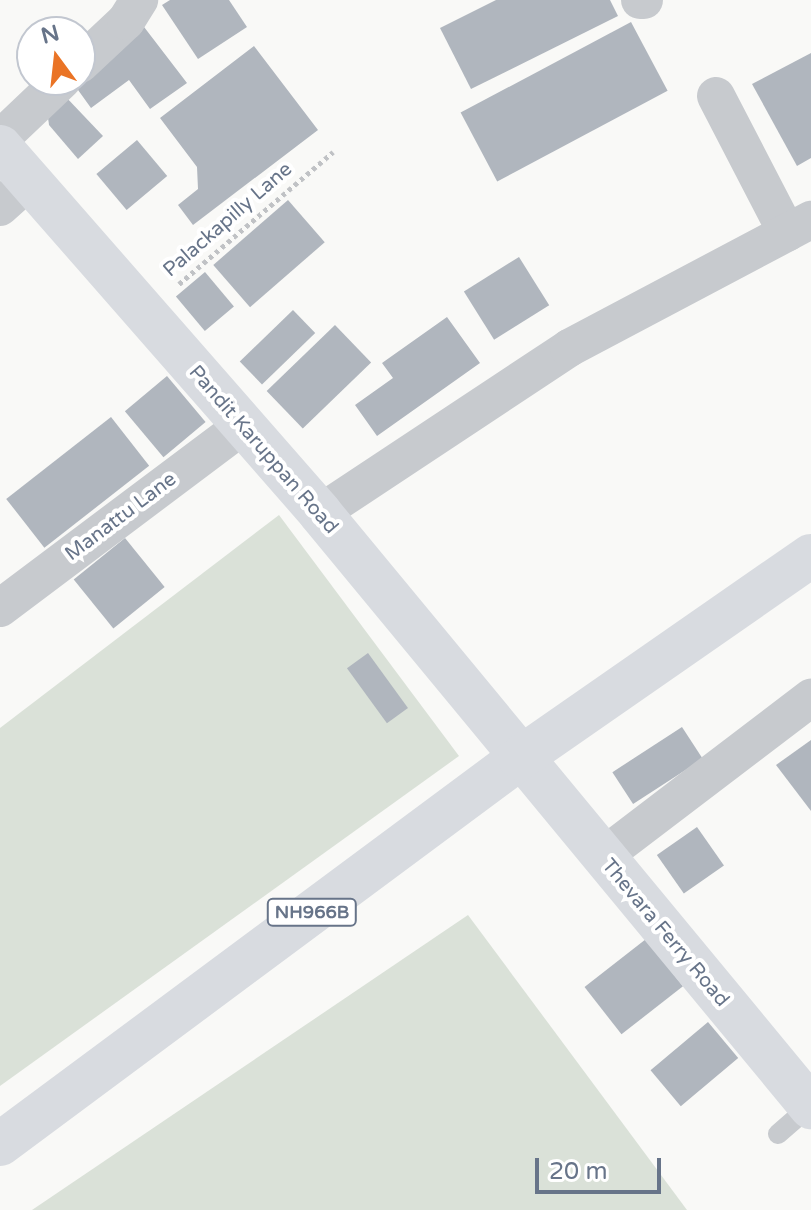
<!DOCTYPE html>
<html>
<head>
<meta charset="utf-8">
<style>
	body { margin:0 }
	#map { position:relative; width:811px; height:1210px; overflow:hidden; background:#f9f9f7; font-family:"Varela Round",sans-serif }
	div>[style] { position:absolute }
	.green>* { inset:0; background:#dae1d8 }
	.building>* { inset:0; background:#b0b6be; transform-origin:0 0 }
	.path>* { height:5px; margin-top:-2.5px; transform-origin:0; background:repeating-linear-gradient(90deg,#c0c2c5 0 4px,transparent 0 8px) }
	.lane>* { height:20px; margin:-10px; padding:0 10px; transform-origin:10px; border-radius:10px; background:#c7cace }
	.street>* { height:38px; margin:-19px; padding:0 19px; transform-origin:19px; border-radius:19px; background:#c7cace }
	.secondary>* { height:44px; margin:-22px; padding:0 22px; transform-origin:22px; border-radius:22px; background:#d8dbe0 }
	.highway>* { height:44px; margin:-22px; padding:0 22px; transform-origin:22px; border-radius:22px; background:#d8dbe0 }
	span { translate:-50% -50%; white-space:nowrap; text-align:center; line-height:1.15; -webkit-text-stroke:8px #fff; paint-order:stroke }
	.shield-label span { padding:2px 6px; background:#fff; border:2px solid; border-radius:6px; -webkit-text-stroke-width:0 }
	.shield-label { font-size:18px; color:#677489; font-weight:700 }
	.street-label { font-size:20px; color:#677489 }
	.north { position:absolute; left:16px; top:16px; width:80px; height:80px; box-sizing:border-box; background:#fff; border:2px solid #c2c7d0; border-radius:50%; rotate:345deg; font-size:22px; font-weight:700; line-height:32px; text-align:center; color:#677489 }
	.north::after { content:''; display:block; margin:auto; width:28px; height:36px; background:#ea7426; clip-path:polygon(50% 0,100% 100%,50% 72%,0 100%) }
	.scale { position:absolute; left:535px; top:1158px; width:126px; height:36px; box-sizing:border-box; border:4px solid #677489; border-top:0; padding-left:10px; font-size:24px; line-height:28px; white-space:nowrap; color:#677489; -webkit-text-stroke:6px #fff; paint-order:stroke }
</style>
</head>
<body>
<div id="map">
	<div class="green">
		<div style="clip-path:polygon(279px 515px,459px 756px,0 1086px,0 728px)"></div>
		<div style="clip-path:polygon(468px 915px,687px 1210px,32px 1210px)"></div>
	</div>
	<div class="building">
		<div style="clip-path:polygon(170px 0,229px 0,247px 27px,198px 59px,162px 5px)"></div>
		<div style="clip-path:polygon(496px 0,610px 0,618px 16px,471px 89px,440px 28px)"></div>
		<div style="left:631px;top:22px;width:78px;height:193px;rotate:62deg"></div>
		<div style="clip-path:polygon(141px 23px,187px 83px,150px 109px,129px 80px,91px 108px,73px 83px)"></div>
		<div style="clip-path:polygon(254px 46px,318px 130px,193px 225px,178px 205px,198px 189px,197px 167px,160px 118px)"></div>
		<div style="clip-path:polygon(811px 53px,811px 158px,797px 166px,752px 84px)"></div>
		<div style="clip-path:polygon(64px 95px,103px 136px,78px 159px,49px 125px,47px 110px)"></div>
		<div style="left:137px;top:140px;width:47px;height:53px;rotate:50deg"></div>
		<div style="left:288px;top:200px;width:56px;height:99px;rotate:49deg"></div>
		<div style="left:519px;top:257px;width:57px;height:65px;rotate:58deg"></div>
		<div style="left:205px;top:272px;width:45px;height:38px;rotate:50deg"></div>
		<div style="left:293px;top:310px;width:32px;height:74px;rotate:46deg"></div>
		<div style="clip-path:polygon(447px 317px,480px 363px,377px 436px,355px 405px,393px 378px,382px 363px)"></div>
		<div style="left:335px;top:325px;width:52px;height:95px;rotate:46deg"></div>
		<div style="left:167px;top:376px;width:60px;height:55px;rotate:50deg"></div>
		<div style="left:111px;top:417px;width:62px;height:133px;rotate:52deg"></div>
		<div style="left:125px;top:538px;width:63px;height:66px;rotate:51deg"></div>
		<div style="left:368px;top:653px;width:68px;height:26px;rotate:54deg"></div>
		<div style="left:682px;top:727px;width:38px;height:83px;rotate:57deg"></div>
		<div style="clip-path:polygon(811px 740px,811px 811px,776px 765px)"></div>
		<div style="left:697px;top:827px;width:47px;height:49px;rotate:55deg"></div>
		<div style="left:646px;top:939px;width:60px;height:78px;rotate:52deg"></div>
		<div style="left:708px;top:1022px;width:47px;height:75px;rotate:50deg"></div>
	</div>
	<div class="path">
		<div style="left:179px;top:284px;width:203px;rotate:-40.6deg"></div>
	</div>
	<div class="lane">
		<div style="left:778px;top:1134px;width:43px;rotate:-41.2deg"></div>
	</div>
	<div class="street">
		<div style="left:640px;top:0;width:4px"></div>
		<div style="left:80px;top:64px;width:63px;rotate:-43.1deg"></div>
		<div style="left:126px;top:21px;width:25px;rotate:-58deg"></div>
		<div style="left:716px;top:96px;width:154px;rotate:62.6deg"></div>
		<div style="left:0;top:139px;width:86px;rotate:-43.6deg"></div>
		<div style="left:0;top:207px;width:39px;rotate:-42deg"></div>
		<div style="left:320px;top:513px;width:299px;rotate:-33.5deg"></div>
		<div style="left:569px;top:348px;width:274px;rotate:-27.9deg"></div>
		<div style="left:0;top:608px;width:303px;rotate:-36.9deg"></div>
		<div style="left:602px;top:857px;width:263px;rotate:-37.3deg"></div>
	</div>
	<div class="secondary">
		<div style="left:0;top:147px;width:486px;rotate:48.8deg"></div>
		<div style="left:320px;top:513px;width:771px;rotate:50.42deg"></div>
	</div>
	<div class="highway">
		<div style="left:0;top:1144px;width:648px;rotate:-36.59deg"></div>
		<div style="left:520px;top:758px;width:354px;rotate:-34.8deg"></div>
	</div>
	<div class="shield-label">
		<span style="left:312px;top:912px">NH966B</span>
	</div>
	<div class="street-label">
		<span style="left:228px;top:220px;rotate:-41deg">Palackapilly Lane</span>
		<span style="left:263px;top:450px;rotate:49deg">Pandit Karuppan Road</span>
		<span style="left:121px;top:517px;rotate:-37deg">Manattu Lane</span>
		<span style="left:665px;top:933px;rotate:50deg">Thevara Ferry Road</span>
	</div>
	<div class="north">N</div>
	<div class="scale">20 m</div>
</div>
</body>
</html>
